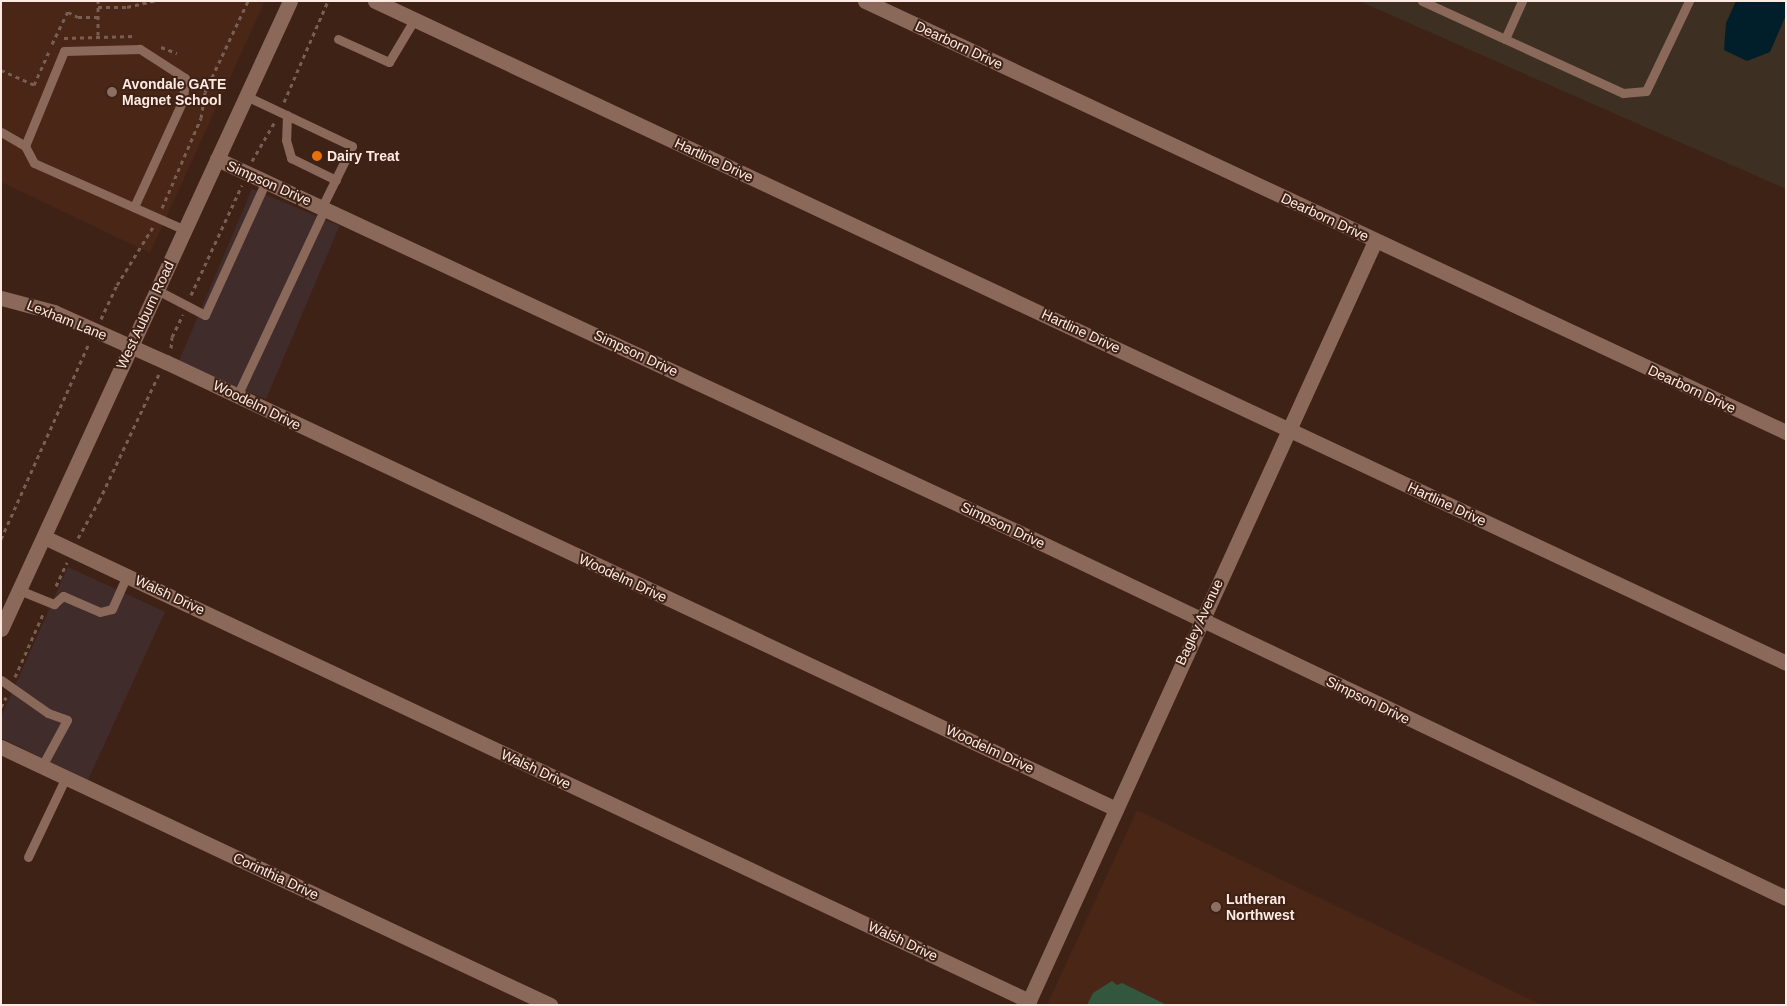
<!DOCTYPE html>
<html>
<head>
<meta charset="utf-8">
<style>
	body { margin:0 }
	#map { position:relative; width:1787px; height:1006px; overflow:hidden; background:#3f2216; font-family:Helvetica,sans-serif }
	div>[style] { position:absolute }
	.commercial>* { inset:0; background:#412c2c; transform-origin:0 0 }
	.industrial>* { inset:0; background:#3d2f22 }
	.built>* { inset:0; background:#492616 }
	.green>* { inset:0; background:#33563f }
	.water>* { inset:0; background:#001f2a }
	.path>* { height:3px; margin-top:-1.5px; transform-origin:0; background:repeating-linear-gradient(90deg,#785e53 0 4px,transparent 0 8px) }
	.lane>* { height:9px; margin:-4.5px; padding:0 4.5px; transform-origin:4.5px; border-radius:4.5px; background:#8a685a }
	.street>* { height:15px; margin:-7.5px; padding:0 7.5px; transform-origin:7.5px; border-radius:7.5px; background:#8a685a }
	.secondary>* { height:15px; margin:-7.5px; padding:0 7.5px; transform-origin:7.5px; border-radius:7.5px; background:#8a685a }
	.dots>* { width:14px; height:14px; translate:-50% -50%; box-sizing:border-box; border:2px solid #3f2216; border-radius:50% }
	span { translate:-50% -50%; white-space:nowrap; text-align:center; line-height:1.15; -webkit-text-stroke:4px #3f2216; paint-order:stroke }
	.street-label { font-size:14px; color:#feeae2 }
	.poi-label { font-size:14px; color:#feeae2; font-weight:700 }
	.left { translate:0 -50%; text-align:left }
	.frame { position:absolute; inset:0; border:2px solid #feeae2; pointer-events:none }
</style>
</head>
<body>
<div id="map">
	<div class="commercial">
		<div style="left:252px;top:189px;width:95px;height:188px;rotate:23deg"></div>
		<div style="clip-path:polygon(68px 567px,165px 612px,88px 780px,1px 738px,1px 717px)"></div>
	</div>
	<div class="industrial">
		<div style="clip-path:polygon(1359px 1px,1786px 1px,1786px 189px)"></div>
	</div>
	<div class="built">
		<div style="clip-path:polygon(1px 1px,265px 1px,150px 253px,1px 182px)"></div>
		<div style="clip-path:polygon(1137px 810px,1542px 1005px,1047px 1005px)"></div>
	</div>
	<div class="green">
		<div style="clip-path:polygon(1112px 981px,1117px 985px,1122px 983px,1167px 1005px,1087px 1005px,1093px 993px)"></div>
	</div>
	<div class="water">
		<div style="clip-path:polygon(1736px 1px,1786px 1px,1786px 15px,1770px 52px,1747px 61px,1724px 50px,1726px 23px)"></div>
	</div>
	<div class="path">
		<div style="left:98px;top:7px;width:29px"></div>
		<div style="left:127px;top:7px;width:28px;rotate:-13deg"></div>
		<div style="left:68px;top:12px;width:11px;rotate:27deg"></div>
		<div style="left:78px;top:17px;width:20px"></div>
		<div style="left:98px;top:35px;width:34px;rotate:-90deg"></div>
		<div style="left:64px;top:38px;width:71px;rotate:-1.6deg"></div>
		<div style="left:52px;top:44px;width:39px;rotate:-64deg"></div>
		<div style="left:161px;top:47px;width:17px;rotate:21deg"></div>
		<div style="left:1px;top:70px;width:36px;rotate:24deg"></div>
		<div style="left:34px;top:85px;width:36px;rotate:-66deg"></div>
		<div style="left:284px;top:102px;width:110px;rotate:-66.5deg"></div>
		<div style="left:252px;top:161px;width:44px;rotate:-59.9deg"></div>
		<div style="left:162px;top:208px;width:98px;rotate:-66.6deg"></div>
		<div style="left:201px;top:118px;width:26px;rotate:-81deg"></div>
		<div style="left:205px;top:92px;width:101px;rotate:-64.7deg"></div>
		<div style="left:191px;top:295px;width:121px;rotate:-65.1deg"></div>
		<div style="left:101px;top:319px;width:38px;rotate:-65deg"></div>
		<div style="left:117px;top:285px;width:68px;rotate:-58.2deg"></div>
		<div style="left:171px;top:348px;width:11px;rotate:-85deg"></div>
		<div style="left:172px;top:337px;width:25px;rotate:-64deg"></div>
		<div style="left:78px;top:538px;width:43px;rotate:-60.4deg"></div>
		<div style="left:99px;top:501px;width:140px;rotate:-64.7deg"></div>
		<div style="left:1px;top:539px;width:215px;rotate:-65.8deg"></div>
		<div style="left:56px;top:586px;width:26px;rotate:-65deg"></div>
		<div style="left:15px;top:677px;width:71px;rotate:-66deg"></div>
		<div style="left:1px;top:707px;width:11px;rotate:-63deg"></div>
	</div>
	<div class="lane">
		<div style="left:1422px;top:1px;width:91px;rotate:24.6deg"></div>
		<div style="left:1505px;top:39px;width:42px;rotate:-65.9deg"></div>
		<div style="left:338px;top:39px;width:56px;rotate:24.3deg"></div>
		<div style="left:389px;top:62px;width:49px;rotate:-59.2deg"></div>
		<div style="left:1505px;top:39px;width:130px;rotate:24.6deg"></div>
		<div style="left:1623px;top:93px;width:23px;rotate:-5deg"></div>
		<div style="left:1646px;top:91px;width:100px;rotate:-64.5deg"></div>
		<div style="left:246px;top:96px;width:117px;rotate:25.3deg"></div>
		<div style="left:352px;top:146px;width:68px;rotate:116.2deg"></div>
		<div style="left:287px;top:115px;width:25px;rotate:92deg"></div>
		<div style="left:286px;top:140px;width:19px;rotate:74deg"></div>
		<div style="left:291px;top:158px;width:50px;rotate:26.1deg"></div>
		<div style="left:1px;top:132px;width:28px;rotate:30deg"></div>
		<div style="left:134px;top:207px;width:118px;rotate:-65.4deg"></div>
		<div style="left:183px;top:100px;width:22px;rotate:-85deg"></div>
		<div style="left:185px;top:78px;width:54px;rotate:-147.2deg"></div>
		<div style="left:140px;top:49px;width:76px;rotate:178.5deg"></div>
		<div style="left:64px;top:51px;width:103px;rotate:112.3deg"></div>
		<div style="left:25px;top:146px;width:19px;rotate:62deg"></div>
		<div style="left:34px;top:163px;width:165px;rotate:23.9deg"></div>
		<div style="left:157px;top:290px;width:54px;rotate:27.5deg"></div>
		<div style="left:205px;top:315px;width:147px;rotate:-65.5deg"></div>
		<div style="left:237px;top:396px;width:208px;rotate:-64.9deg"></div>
		<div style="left:19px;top:590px;width:38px;rotate:22deg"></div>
		<div style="left:54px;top:604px;width:12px;rotate:-42deg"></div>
		<div style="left:63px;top:596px;width:40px;rotate:23.4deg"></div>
		<div style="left:100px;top:612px;width:12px;rotate:-14deg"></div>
		<div style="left:112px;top:609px;width:37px;rotate:-66deg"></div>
		<div style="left:1px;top:680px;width:57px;rotate:35.1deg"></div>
		<div style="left:48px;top:713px;width:20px;rotate:20deg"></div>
		<div style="left:67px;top:720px;width:52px;rotate:118.5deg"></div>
		<div style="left:28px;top:857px;width:89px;rotate:-64.6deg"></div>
	</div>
	<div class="street">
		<div style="left:375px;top:1px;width:1559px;rotate:25.13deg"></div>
		<div style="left:865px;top:1px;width:1017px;rotate:25.08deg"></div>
		<div style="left:217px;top:159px;width:881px;rotate:24.97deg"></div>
		<div style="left:1016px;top:531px;width:853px;rotate:25.48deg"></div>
		<div style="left:1px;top:298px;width:55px;rotate:14.8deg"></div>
		<div style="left:54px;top:312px;width:123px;rotate:24.1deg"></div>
		<div style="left:166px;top:362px;width:1050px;rotate:25.2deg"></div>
		<div style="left:44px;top:537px;width:1089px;rotate:25.22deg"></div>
		<div style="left:1px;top:747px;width:607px;rotate:25.17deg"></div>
		<div style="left:1027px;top:1005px;width:840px;rotate:-65.51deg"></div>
	</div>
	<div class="secondary">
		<div style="left:1px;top:629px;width:691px;rotate:-65.29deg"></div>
	</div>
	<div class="dots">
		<div style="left:112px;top:92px;background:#8d6e63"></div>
		<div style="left:317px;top:156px;background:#e8710a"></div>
		<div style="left:1216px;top:907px;background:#8d6e63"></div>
	</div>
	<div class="street-label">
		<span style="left:959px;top:45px;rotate:25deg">Dearborn Drive</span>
		<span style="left:714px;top:160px;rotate:25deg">Hartline Drive</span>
		<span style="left:269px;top:183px;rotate:24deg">Simpson Drive</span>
		<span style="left:1325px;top:217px;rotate:25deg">Dearborn Drive</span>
		<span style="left:145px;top:315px;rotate:-65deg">West Auburn Road</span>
		<span style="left:67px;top:320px;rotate:22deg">Lexham Lane</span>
		<span style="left:1081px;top:331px;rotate:25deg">Hartline Drive</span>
		<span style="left:636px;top:353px;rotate:25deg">Simpson Drive</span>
		<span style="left:1692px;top:389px;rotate:25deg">Dearborn Drive</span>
		<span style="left:257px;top:405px;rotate:26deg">Woodelm Drive</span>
		<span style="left:1447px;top:504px;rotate:25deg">Hartline Drive</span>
		<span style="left:1003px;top:525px;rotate:25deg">Simpson Drive</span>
		<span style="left:623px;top:578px;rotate:25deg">Woodelm Drive</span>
		<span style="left:170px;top:595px;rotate:25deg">Walsh Drive</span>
		<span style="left:1199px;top:622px;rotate:-65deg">Bagley Avenue</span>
		<span style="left:1368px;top:700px;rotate:26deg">Simpson Drive</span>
		<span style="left:990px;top:749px;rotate:25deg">Woodelm Drive</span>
		<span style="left:536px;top:769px;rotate:25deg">Walsh Drive</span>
		<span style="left:276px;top:876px;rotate:25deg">Corinthia Drive</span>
		<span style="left:903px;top:941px;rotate:25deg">Walsh Drive</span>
	</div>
	<div class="poi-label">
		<span class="left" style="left:122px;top:92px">Avondale GATE<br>Magnet School</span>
		<span class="left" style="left:327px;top:156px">Dairy Treat</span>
		<span class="left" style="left:1226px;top:907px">Lutheran<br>Northwest</span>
	</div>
	<div class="frame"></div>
</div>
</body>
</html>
